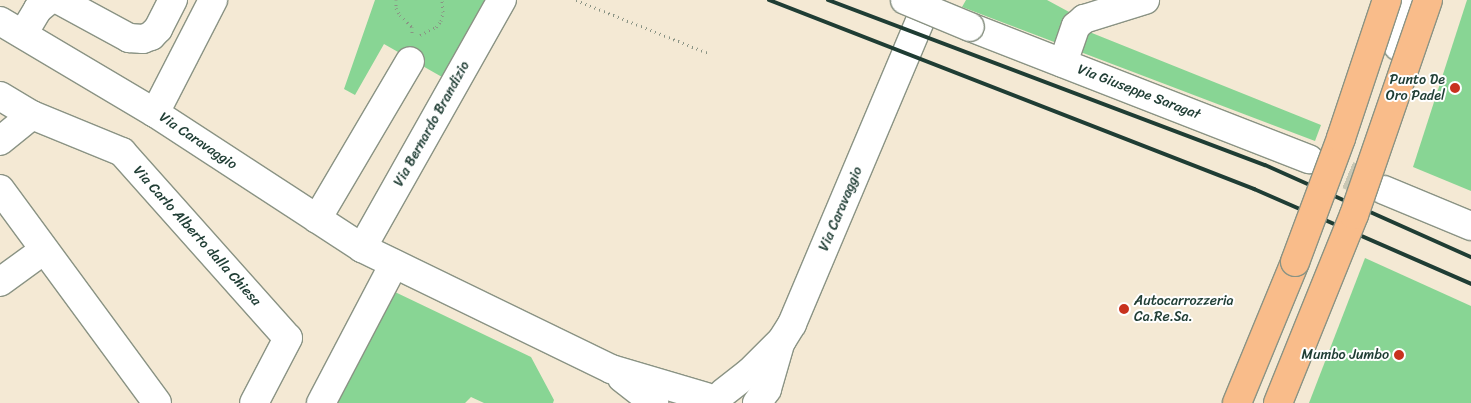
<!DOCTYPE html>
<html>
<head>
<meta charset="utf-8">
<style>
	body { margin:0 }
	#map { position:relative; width:1471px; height:403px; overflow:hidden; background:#f4e9d4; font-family:Sriracha,sans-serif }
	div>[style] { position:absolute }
	.green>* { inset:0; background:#88d594 }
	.minor-tunnel>* { height:28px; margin-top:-14px; transform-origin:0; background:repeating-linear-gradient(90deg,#c9c7b4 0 28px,transparent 0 42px) }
	.path>* { height:3px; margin-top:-1.5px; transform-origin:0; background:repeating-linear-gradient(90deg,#8a9384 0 1px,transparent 0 5px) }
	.roads { filter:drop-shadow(1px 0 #8a9384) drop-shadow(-1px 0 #8a9384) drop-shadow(0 1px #8a9384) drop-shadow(0 -1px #8a9384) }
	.minor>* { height:28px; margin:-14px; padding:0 14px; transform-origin:14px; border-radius:14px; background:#fff }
	.highway>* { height:28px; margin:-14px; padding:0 14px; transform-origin:14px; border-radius:14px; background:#f9bc8a }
	.rail>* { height:4px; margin:-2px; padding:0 2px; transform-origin:2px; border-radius:2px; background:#1f3d34 }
	.bridges { filter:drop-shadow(1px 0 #8a9384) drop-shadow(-1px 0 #8a9384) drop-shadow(0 1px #8a9384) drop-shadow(0 -1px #8a9384) }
	.minor-bridge>* { height:28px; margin:-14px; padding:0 14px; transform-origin:14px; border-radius:14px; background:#fff }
	.highway-bridge>* { height:28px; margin:-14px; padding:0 14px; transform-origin:14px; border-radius:14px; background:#f9bc8a }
	.dots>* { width:14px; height:14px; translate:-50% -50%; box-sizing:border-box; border:2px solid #fff; border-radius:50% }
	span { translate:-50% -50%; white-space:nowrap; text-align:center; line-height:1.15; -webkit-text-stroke:4px #fff; paint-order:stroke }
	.poi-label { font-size:14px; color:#1f3d34 }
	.right { translate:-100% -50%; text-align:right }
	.left { translate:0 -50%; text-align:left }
	.street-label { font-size:14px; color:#1f3d34 }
</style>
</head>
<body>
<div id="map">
	<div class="green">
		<div style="clip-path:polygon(375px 0,486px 0,442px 77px,384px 44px,355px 95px,344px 89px)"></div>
		<div style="clip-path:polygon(966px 0,1047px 0,1071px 13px,1067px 23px,1321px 125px,1315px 141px,962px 7px)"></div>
		<div style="clip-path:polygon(1467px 0,1471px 0,1471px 191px,1413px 167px)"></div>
		<div style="clip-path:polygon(1365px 258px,1471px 306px,1471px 403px,1309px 403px)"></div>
		<div style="clip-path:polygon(395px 292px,531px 357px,554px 400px,553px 403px,484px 403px,471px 397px,465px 403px,334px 403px)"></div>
	</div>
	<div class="minor-tunnel">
		<div style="left:1309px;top:159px;width:81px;rotate:22.5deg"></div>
	</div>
	<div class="path">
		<div style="left:396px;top:0;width:8px;rotate:90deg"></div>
		<div style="left:396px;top:8px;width:8px;rotate:60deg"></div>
		<div style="left:400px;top:15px;width:17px;rotate:45deg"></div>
		<div style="left:412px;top:27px;width:9px;rotate:90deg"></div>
		<div style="left:576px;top:0;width:144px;rotate:21.9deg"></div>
		<div style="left:420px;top:35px;width:18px;rotate:-27deg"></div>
		<div style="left:436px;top:27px;width:8px;rotate:-50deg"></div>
		<div style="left:441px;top:21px;width:9px;rotate:-77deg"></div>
		<div style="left:443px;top:12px;width:12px;rotate:-95deg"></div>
	</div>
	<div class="roads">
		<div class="minor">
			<div style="left:59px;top:0;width:80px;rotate:28.5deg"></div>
			<div style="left:129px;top:38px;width:14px;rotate:4deg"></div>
			<div style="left:143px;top:39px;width:9px;rotate:-21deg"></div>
			<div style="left:151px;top:36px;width:10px;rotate:-45deg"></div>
			<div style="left:158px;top:29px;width:33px;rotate:-63deg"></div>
			<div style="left:0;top:21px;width:180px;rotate:30.7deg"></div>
			<div style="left:155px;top:113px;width:247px;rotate:33.1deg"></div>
			<div style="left:362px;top:248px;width:277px;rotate:25.9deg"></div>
			<div style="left:611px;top:369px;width:99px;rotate:16.4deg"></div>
			<div style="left:970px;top:27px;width:364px;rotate:21.3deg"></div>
			<div style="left:23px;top:34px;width:29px;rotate:-59deg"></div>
			<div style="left:38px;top:9px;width:14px;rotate:-39deg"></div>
			<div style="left:1398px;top:46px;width:48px;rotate:-71.9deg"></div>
			<div style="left:1063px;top:63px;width:39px;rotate:-71deg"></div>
			<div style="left:1076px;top:26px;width:11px;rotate:-41deg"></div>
			<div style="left:1084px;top:19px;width:64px;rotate:-17.3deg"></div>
			<div style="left:0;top:96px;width:37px;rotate:31deg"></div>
			<div style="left:155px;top:113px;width:127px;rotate:-62.8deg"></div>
			<div style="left:0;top:141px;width:41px;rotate:-39.1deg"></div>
			<div style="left:32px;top:115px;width:97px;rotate:22.3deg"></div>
			<div style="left:122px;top:152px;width:249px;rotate:48.3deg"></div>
			<div style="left:288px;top:338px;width:73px;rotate:117.6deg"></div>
			<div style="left:0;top:189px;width:265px;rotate:53.7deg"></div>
			<div style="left:1384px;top:190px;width:94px;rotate:22.5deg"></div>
			<div style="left:317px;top:219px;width:183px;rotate:-59.5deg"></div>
			<div style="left:362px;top:248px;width:285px;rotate:-60.6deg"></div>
			<div style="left:0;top:282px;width:54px;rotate:-36deg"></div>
			<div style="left:622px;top:378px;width:41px;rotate:38deg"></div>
			<div style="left:723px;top:393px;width:34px;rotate:-38deg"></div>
			<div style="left:750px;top:372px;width:45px;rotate:-45deg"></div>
			<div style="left:782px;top:340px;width:19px;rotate:-58deg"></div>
			<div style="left:792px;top:324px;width:352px;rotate:-67.1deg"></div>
			<div style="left:321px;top:403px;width:157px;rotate:-62.3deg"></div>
			<div style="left:757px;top:403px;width:17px;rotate:-54deg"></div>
			<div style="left:767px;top:389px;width:47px;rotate:-73.9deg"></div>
		</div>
		<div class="highway">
			<div style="left:1237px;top:403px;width:152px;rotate:-67.6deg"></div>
		</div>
	</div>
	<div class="rail">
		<div style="left:769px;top:0;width:521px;rotate:21.29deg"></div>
		<div style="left:1254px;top:189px;width:237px;rotate:23.6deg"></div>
		<div style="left:828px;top:0;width:467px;rotate:20.7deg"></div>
		<div style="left:1265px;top:165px;width:226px;rotate:24.1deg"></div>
	</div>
	<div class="bridges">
		<div class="minor-bridge">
			<div style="left:905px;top:0;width:70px;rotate:22.6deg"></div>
		</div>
		<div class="highway-bridge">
			<div style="left:1295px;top:262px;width:132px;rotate:-69.6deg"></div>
			<div style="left:1341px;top:138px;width:145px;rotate:-71.6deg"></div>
			<div style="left:1278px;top:403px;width:203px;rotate:-68deg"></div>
			<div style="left:1354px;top:215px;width:227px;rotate:-71deg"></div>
		</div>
	</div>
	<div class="dots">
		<div style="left:1455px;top:88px;background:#c8321e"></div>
		<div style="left:1124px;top:309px;background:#c8321e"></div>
		<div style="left:1399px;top:355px;background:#c8321e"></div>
	</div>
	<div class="poi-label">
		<span class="right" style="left:1445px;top:88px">Punto De<br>Oro Padel</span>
		<span class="left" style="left:1134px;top:309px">Autocarrozzeria<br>Ca.Re.Sa.</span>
		<span class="right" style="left:1389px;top:355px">Mumbo Jumbo</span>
	</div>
	<div class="street-label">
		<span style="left:1139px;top:92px;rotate:21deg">Via Giuseppe Saragat</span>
		<span style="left:432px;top:124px;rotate:-61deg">Via Bernardo Brandizio</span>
		<span style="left:198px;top:141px;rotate:34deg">Via Caravaggio</span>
		<span style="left:841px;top:209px;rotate:-67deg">Via Caravaggio</span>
		<span style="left:197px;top:236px;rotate:48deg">Via Carlo Alberto dalla Chiesa</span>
	</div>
</div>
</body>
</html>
